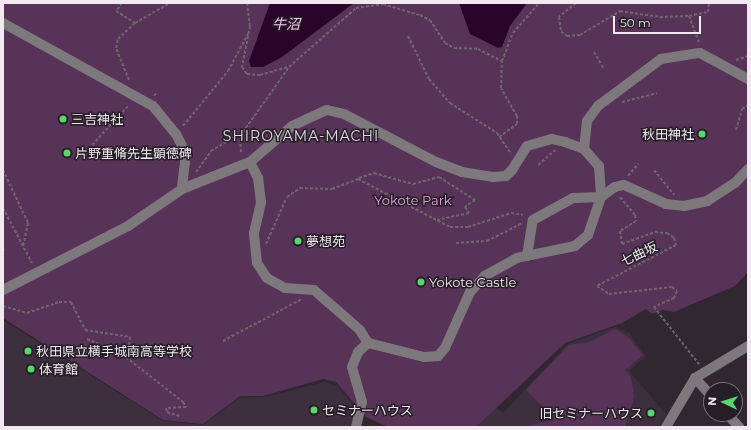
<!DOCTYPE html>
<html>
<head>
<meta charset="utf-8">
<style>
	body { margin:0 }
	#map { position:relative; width:751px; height:430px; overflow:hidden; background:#302730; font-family:Montserrat,"Noto Sans JP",sans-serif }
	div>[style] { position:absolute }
	.built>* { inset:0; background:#3d2f3d }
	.green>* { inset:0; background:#583358 }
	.water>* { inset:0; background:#29052a }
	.path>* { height:2px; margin-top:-1px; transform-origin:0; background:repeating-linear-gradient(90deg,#6e666e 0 3px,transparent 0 5px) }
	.minor>* { height:10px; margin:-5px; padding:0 5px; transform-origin:5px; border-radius:5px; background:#7d787c }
	.dots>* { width:11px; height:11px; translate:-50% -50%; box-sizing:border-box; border:2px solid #261e26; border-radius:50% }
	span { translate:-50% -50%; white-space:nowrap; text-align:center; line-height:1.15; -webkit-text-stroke:3px #261e26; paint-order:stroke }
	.poi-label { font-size:13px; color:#f0eaf0 }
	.left { translate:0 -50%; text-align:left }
	.right { translate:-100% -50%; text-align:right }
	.park-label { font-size:13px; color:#e5a6e5 }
	.street-label { font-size:13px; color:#f0eaf0 }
	.water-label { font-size:14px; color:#f8c4f7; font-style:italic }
	.neighbourhood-label { font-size:14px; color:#e6dbe6; letter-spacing:1px }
	.frame { position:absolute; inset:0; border:4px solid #f0eaf0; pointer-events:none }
	.north { position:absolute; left:703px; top:382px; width:40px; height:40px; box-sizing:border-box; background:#261e26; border:1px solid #777077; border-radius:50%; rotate:274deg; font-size:11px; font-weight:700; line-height:16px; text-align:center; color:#f0eaf0 }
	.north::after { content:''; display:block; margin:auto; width:14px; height:18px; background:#5bd56e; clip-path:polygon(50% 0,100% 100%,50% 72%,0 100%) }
	.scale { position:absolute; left:613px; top:16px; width:88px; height:18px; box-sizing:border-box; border:2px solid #f0eaf0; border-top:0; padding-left:5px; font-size:12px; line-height:14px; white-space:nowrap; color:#f0eaf0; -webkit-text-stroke:3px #261e26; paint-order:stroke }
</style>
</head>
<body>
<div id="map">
	<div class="built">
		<div style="clip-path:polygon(3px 320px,163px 421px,203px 425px,239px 398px,265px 397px,324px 382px,336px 385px,353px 404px,352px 423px,349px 427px,3px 427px)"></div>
		<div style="clip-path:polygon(615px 327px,629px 333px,646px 356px,629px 371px,666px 414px,658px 427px,432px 427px,477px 395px,503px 413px,568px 344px)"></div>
	</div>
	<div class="green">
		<div style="clip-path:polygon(3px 3px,748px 3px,748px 272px,735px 286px,674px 312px,663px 310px,652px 314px,646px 309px,622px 323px,565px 343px,476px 427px,388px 427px,366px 417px,336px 382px,323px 379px,263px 396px,240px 396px,203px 424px,163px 420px,3px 318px)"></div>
		<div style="clip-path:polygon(615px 329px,628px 337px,643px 355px,625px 370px,631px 377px,634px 397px,625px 427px,524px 427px,555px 419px,526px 390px,569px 345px,589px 342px)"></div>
	</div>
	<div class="water">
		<div style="clip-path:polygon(270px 3px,354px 3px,282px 57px,263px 67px,251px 67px,249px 61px)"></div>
		<div style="clip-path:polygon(459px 3px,527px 3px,510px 26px,502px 47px,498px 48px,470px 34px)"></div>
	</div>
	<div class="path">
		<div style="left:122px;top:3px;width:10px;rotate:127deg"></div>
		<div style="left:116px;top:11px;width:22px;rotate:32deg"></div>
		<div style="left:247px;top:3px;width:23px;rotate:83deg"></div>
		<div style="left:250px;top:26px;width:42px;rotate:101deg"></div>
		<div style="left:242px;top:67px;width:9px;rotate:54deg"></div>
		<div style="left:247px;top:74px;width:13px;rotate:4deg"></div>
		<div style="left:260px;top:75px;width:29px;rotate:-16deg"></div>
		<div style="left:576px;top:3px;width:22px;rotate:141deg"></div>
		<div style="left:559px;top:17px;width:14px;rotate:82deg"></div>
		<div style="left:561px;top:31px;width:8px;rotate:40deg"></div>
		<div style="left:567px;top:36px;width:13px;rotate:-4deg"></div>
		<div style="left:580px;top:35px;width:47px;rotate:-31deg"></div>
		<div style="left:620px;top:11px;width:40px;rotate:8.5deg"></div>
		<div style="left:660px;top:17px;width:29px;rotate:-2deg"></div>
		<div style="left:689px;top:16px;width:28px;rotate:69deg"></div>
		<div style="left:689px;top:16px;width:19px;rotate:-12deg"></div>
		<div style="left:708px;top:12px;width:9px;rotate:-84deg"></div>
		<div style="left:408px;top:36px;width:48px;rotate:64deg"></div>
		<div style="left:429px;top:79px;width:32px;rotate:49deg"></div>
		<div style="left:450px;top:103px;width:56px;rotate:32.6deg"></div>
		<div style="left:497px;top:133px;width:25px;rotate:56deg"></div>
		<div style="left:594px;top:52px;width:20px;rotate:60deg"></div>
		<div style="left:736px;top:60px;width:13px;rotate:-18deg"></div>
		<div style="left:129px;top:80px;width:35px;rotate:-112deg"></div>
		<div style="left:116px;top:48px;width:9px;rotate:-77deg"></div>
		<div style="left:118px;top:39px;width:23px;rotate:-43deg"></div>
		<div style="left:135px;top:23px;width:40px;rotate:-29.7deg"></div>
		<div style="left:154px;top:96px;width:5px;rotate:-53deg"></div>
		<div style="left:622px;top:102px;width:36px;rotate:-14deg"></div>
		<div style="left:183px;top:126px;width:71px;rotate:-50.7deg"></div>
		<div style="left:228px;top:71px;width:42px;rotate:-61.6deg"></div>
		<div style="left:736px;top:130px;width:22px;rotate:-74deg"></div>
		<div style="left:742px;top:109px;width:7px;rotate:-34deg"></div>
		<div style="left:240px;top:134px;width:20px;rotate:87deg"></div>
		<div style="left:499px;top:137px;width:22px;rotate:-36deg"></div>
		<div style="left:517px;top:124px;width:8px;rotate:-90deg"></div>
		<div style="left:517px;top:116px;width:32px;rotate:-120deg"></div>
		<div style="left:501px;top:88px;width:27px;rotate:-88deg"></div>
		<div style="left:92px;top:145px;width:54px;rotate:-47.2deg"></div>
		<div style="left:538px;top:165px;width:23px;rotate:-41deg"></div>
		<div style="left:3px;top:170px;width:59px;rotate:64.7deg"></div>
		<div style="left:28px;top:223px;width:24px;rotate:102deg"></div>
		<div style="left:654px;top:170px;width:32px;rotate:51deg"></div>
		<div style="left:196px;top:172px;width:26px;rotate:-54deg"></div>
		<div style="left:211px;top:151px;width:37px;rotate:-31deg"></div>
		<div style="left:243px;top:132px;width:80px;rotate:-54.7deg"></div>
		<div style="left:289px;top:67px;width:89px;rotate:-41.4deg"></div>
		<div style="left:356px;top:8px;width:27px;rotate:-8deg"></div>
		<div style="left:383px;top:4px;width:39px;rotate:17deg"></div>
		<div style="left:420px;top:15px;width:11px;rotate:27deg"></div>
		<div style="left:430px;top:20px;width:27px;rotate:57deg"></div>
		<div style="left:445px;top:43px;width:10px;rotate:29deg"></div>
		<div style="left:454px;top:48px;width:24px;rotate:2deg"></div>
		<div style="left:478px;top:49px;width:27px;rotate:27deg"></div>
		<div style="left:502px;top:61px;width:30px;rotate:-69deg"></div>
		<div style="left:513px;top:33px;width:40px;rotate:-49deg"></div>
		<div style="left:628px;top:176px;width:16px;rotate:-50deg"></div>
		<div style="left:359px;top:178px;width:16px;rotate:-18deg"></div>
		<div style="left:374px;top:173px;width:41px;rotate:15.8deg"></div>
		<div style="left:413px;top:184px;width:27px;rotate:-15deg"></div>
		<div style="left:439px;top:177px;width:43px;rotate:32.6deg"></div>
		<div style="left:475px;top:200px;width:12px;rotate:145deg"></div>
		<div style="left:465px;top:207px;width:7px;rotate:56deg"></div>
		<div style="left:469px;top:213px;width:33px;rotate:168deg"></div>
		<div style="left:620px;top:197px;width:23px;rotate:50deg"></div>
		<div style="left:635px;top:215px;width:6px;rotate:81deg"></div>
		<div style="left:636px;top:221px;width:19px;rotate:148deg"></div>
		<div style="left:620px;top:231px;width:13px;rotate:81deg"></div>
		<div style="left:622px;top:244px;width:35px;rotate:-20deg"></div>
		<div style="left:655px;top:232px;width:12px;rotate:5deg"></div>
		<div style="left:667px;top:233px;width:9px;rotate:36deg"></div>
		<div style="left:674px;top:238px;width:7px;rotate:74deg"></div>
		<div style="left:676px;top:245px;width:89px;rotate:152.6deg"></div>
		<div style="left:597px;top:286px;width:14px;rotate:34deg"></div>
		<div style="left:609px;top:294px;width:63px;rotate:-6.3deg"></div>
		<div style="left:672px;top:287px;width:6px;rotate:39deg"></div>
		<div style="left:677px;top:291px;width:8px;rotate:113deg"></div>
		<div style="left:674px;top:298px;width:22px;rotate:156deg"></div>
		<div style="left:654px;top:307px;width:73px;rotate:51.7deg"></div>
		<div style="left:3px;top:208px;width:62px;rotate:62.2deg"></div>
		<div style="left:456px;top:243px;width:31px;rotate:-4deg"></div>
		<div style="left:487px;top:241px;width:39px;rotate:-27deg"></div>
		<div style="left:266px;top:244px;width:51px;rotate:-65.9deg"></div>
		<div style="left:287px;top:197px;width:16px;rotate:-35deg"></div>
		<div style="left:300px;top:188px;width:32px;rotate:2deg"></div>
		<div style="left:332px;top:189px;width:28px;rotate:-21deg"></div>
		<div style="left:358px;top:179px;width:104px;rotate:27.6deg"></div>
		<div style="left:450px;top:227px;width:18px"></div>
		<div style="left:468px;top:227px;width:45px;rotate:-18deg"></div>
		<div style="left:511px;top:213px;width:12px;rotate:9deg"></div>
		<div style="left:3px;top:249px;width:2px;rotate:63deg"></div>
		<div style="left:3px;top:306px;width:25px;rotate:16deg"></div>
		<div style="left:27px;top:313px;width:34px;rotate:-19deg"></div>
		<div style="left:59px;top:302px;width:12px"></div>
		<div style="left:71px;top:302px;width:31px;rotate:63deg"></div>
		<div style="left:85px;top:330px;width:46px;rotate:8.8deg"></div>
		<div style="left:130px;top:337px;width:9px;rotate:96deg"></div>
		<div style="left:129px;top:346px;width:15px;rotate:169deg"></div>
		<div style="left:87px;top:339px;width:38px;rotate:23deg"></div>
		<div style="left:122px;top:354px;width:78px;rotate:38.2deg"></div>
		<div style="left:183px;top:402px;width:6px;rotate:59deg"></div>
		<div style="left:186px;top:407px;width:20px;rotate:177deg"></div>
		<div style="left:166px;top:408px;width:4px;rotate:76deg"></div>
		<div style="left:167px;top:412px;width:13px;rotate:18deg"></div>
		<div style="left:223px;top:341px;width:89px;rotate:-28deg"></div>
	</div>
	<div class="minor">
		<div style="left:3px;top:23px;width:171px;rotate:29deg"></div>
		<div style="left:153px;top:106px;width:36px;rotate:51deg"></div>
		<div style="left:176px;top:134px;width:22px;rotate:63deg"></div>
		<div style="left:186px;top:154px;width:35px;rotate:97deg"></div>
		<div style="left:584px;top:149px;width:28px;rotate:-84deg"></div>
		<div style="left:587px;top:121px;width:19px;rotate:-54deg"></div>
		<div style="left:598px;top:106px;width:79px;rotate:-36.7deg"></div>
		<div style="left:661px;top:59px;width:39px;rotate:-9deg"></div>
		<div style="left:700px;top:53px;width:55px;rotate:28.4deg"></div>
		<div style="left:527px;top:256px;width:36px;rotate:-81deg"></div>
		<div style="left:533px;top:220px;width:46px;rotate:-28.8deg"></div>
		<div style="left:573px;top:198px;width:28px;rotate:-2deg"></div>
		<div style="left:601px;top:197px;width:17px;rotate:-36deg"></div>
		<div style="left:615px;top:187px;width:9px;rotate:-13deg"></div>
		<div style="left:624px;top:185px;width:46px;rotate:24.3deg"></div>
		<div style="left:666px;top:204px;width:18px;rotate:6deg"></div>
		<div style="left:684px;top:206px;width:24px;rotate:-12deg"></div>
		<div style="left:707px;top:201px;width:33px;rotate:-33deg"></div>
		<div style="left:735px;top:183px;width:19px;rotate:-47deg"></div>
		<div style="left:3px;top:290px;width:140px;rotate:-27.1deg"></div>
		<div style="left:128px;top:226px;width:65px;rotate:-34.4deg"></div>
		<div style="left:182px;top:189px;width:73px;rotate:-21.7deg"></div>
		<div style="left:250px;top:162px;width:55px;rotate:-40.6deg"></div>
		<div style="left:292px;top:126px;width:38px;rotate:-25deg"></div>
		<div style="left:327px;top:110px;width:17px;rotate:13deg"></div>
		<div style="left:344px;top:114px;width:104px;rotate:27.6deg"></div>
		<div style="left:436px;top:162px;width:28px;rotate:21deg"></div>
		<div style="left:462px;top:172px;width:31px;rotate:9deg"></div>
		<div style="left:493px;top:177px;width:13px;rotate:-4deg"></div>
		<div style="left:506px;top:176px;width:8px;rotate:-45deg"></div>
		<div style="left:512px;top:170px;width:28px;rotate:-58deg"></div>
		<div style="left:527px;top:146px;width:26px;rotate:-16deg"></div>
		<div style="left:552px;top:139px;width:13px;rotate:13deg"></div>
		<div style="left:565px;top:142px;width:20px;rotate:20deg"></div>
		<div style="left:584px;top:149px;width:23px;rotate:49deg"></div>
		<div style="left:599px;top:166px;width:31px;rotate:86deg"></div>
		<div style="left:601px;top:197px;width:40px;rotate:108.9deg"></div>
		<div style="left:588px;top:235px;width:17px;rotate:140deg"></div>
		<div style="left:575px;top:246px;width:59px;rotate:168.3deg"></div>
		<div style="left:517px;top:258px;width:37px;rotate:151deg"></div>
		<div style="left:485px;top:276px;width:22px;rotate:133deg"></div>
		<div style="left:470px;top:292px;width:61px;rotate:114.1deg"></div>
		<div style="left:445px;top:348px;width:11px;rotate:131deg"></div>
		<div style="left:438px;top:356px;width:14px;rotate:176deg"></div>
		<div style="left:424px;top:357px;width:58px;rotate:-166deg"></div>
		<div style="left:368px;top:343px;width:15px;rotate:-122deg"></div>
		<div style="left:360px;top:330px;width:61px;rotate:-139deg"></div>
		<div style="left:314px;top:290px;width:29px;rotate:-176deg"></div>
		<div style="left:285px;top:288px;width:21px;rotate:-151deg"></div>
		<div style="left:267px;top:278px;width:18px;rotate:-124deg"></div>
		<div style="left:257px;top:263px;width:30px;rotate:-96deg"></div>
		<div style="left:254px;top:233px;width:32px;rotate:-77deg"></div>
		<div style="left:261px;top:202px;width:24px;rotate:-97deg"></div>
		<div style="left:258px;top:178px;width:18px;rotate:-117deg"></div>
		<div style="left:695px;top:378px;width:24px;rotate:48deg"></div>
		<div style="left:727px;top:414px;width:18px;rotate:47deg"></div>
		<div style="left:356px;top:427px;width:26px;rotate:-77deg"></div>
		<div style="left:362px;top:402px;width:36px;rotate:-106deg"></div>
		<div style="left:352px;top:367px;width:16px;rotate:-68deg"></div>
		<div style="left:358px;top:352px;width:13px;rotate:-42deg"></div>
		<div style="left:666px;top:427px;width:57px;rotate:-59.4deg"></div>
		<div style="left:695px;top:378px;width:62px;rotate:-31.1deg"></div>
	</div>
	<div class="dots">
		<div style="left:63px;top:119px;background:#5bd56e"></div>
		<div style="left:702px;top:134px;background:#5bd56e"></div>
		<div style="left:67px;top:153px;background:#5bd56e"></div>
		<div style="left:298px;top:241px;background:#5bd56e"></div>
		<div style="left:421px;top:282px;background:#5bd56e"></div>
		<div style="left:28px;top:351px;background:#5bd56e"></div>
		<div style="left:31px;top:369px;background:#5bd56e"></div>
		<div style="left:314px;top:410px;background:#5bd56e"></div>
		<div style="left:651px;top:413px;background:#5bd56e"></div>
	</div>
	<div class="poi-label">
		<span class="left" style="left:71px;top:119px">三吉神社</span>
		<span class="right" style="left:694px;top:134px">秋田神社</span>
		<span class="left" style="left:75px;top:153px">片野重脩先生顕徳碑</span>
		<span class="left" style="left:306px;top:241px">夢想苑</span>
		<span class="left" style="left:429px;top:282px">Yokote Castle</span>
		<span class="left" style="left:36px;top:351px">秋田県立横手城南高等学校</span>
		<span class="left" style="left:39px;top:369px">体育館</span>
		<span class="left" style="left:322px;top:410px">セミナーハウス</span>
		<span class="right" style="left:643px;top:413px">旧セミナーハウス</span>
	</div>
	<div class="park-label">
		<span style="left:413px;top:200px">Yokote Park</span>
	</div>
	<div class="street-label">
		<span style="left:639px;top:254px;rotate:-25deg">七曲坂</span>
	</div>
	<div class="water-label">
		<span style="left:286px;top:24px">牛沼</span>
	</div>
	<div class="neighbourhood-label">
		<span style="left:301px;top:136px">SHIROYAMA-MACHI</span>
	</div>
	<div class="frame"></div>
	<div class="north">N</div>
	<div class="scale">50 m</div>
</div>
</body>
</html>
